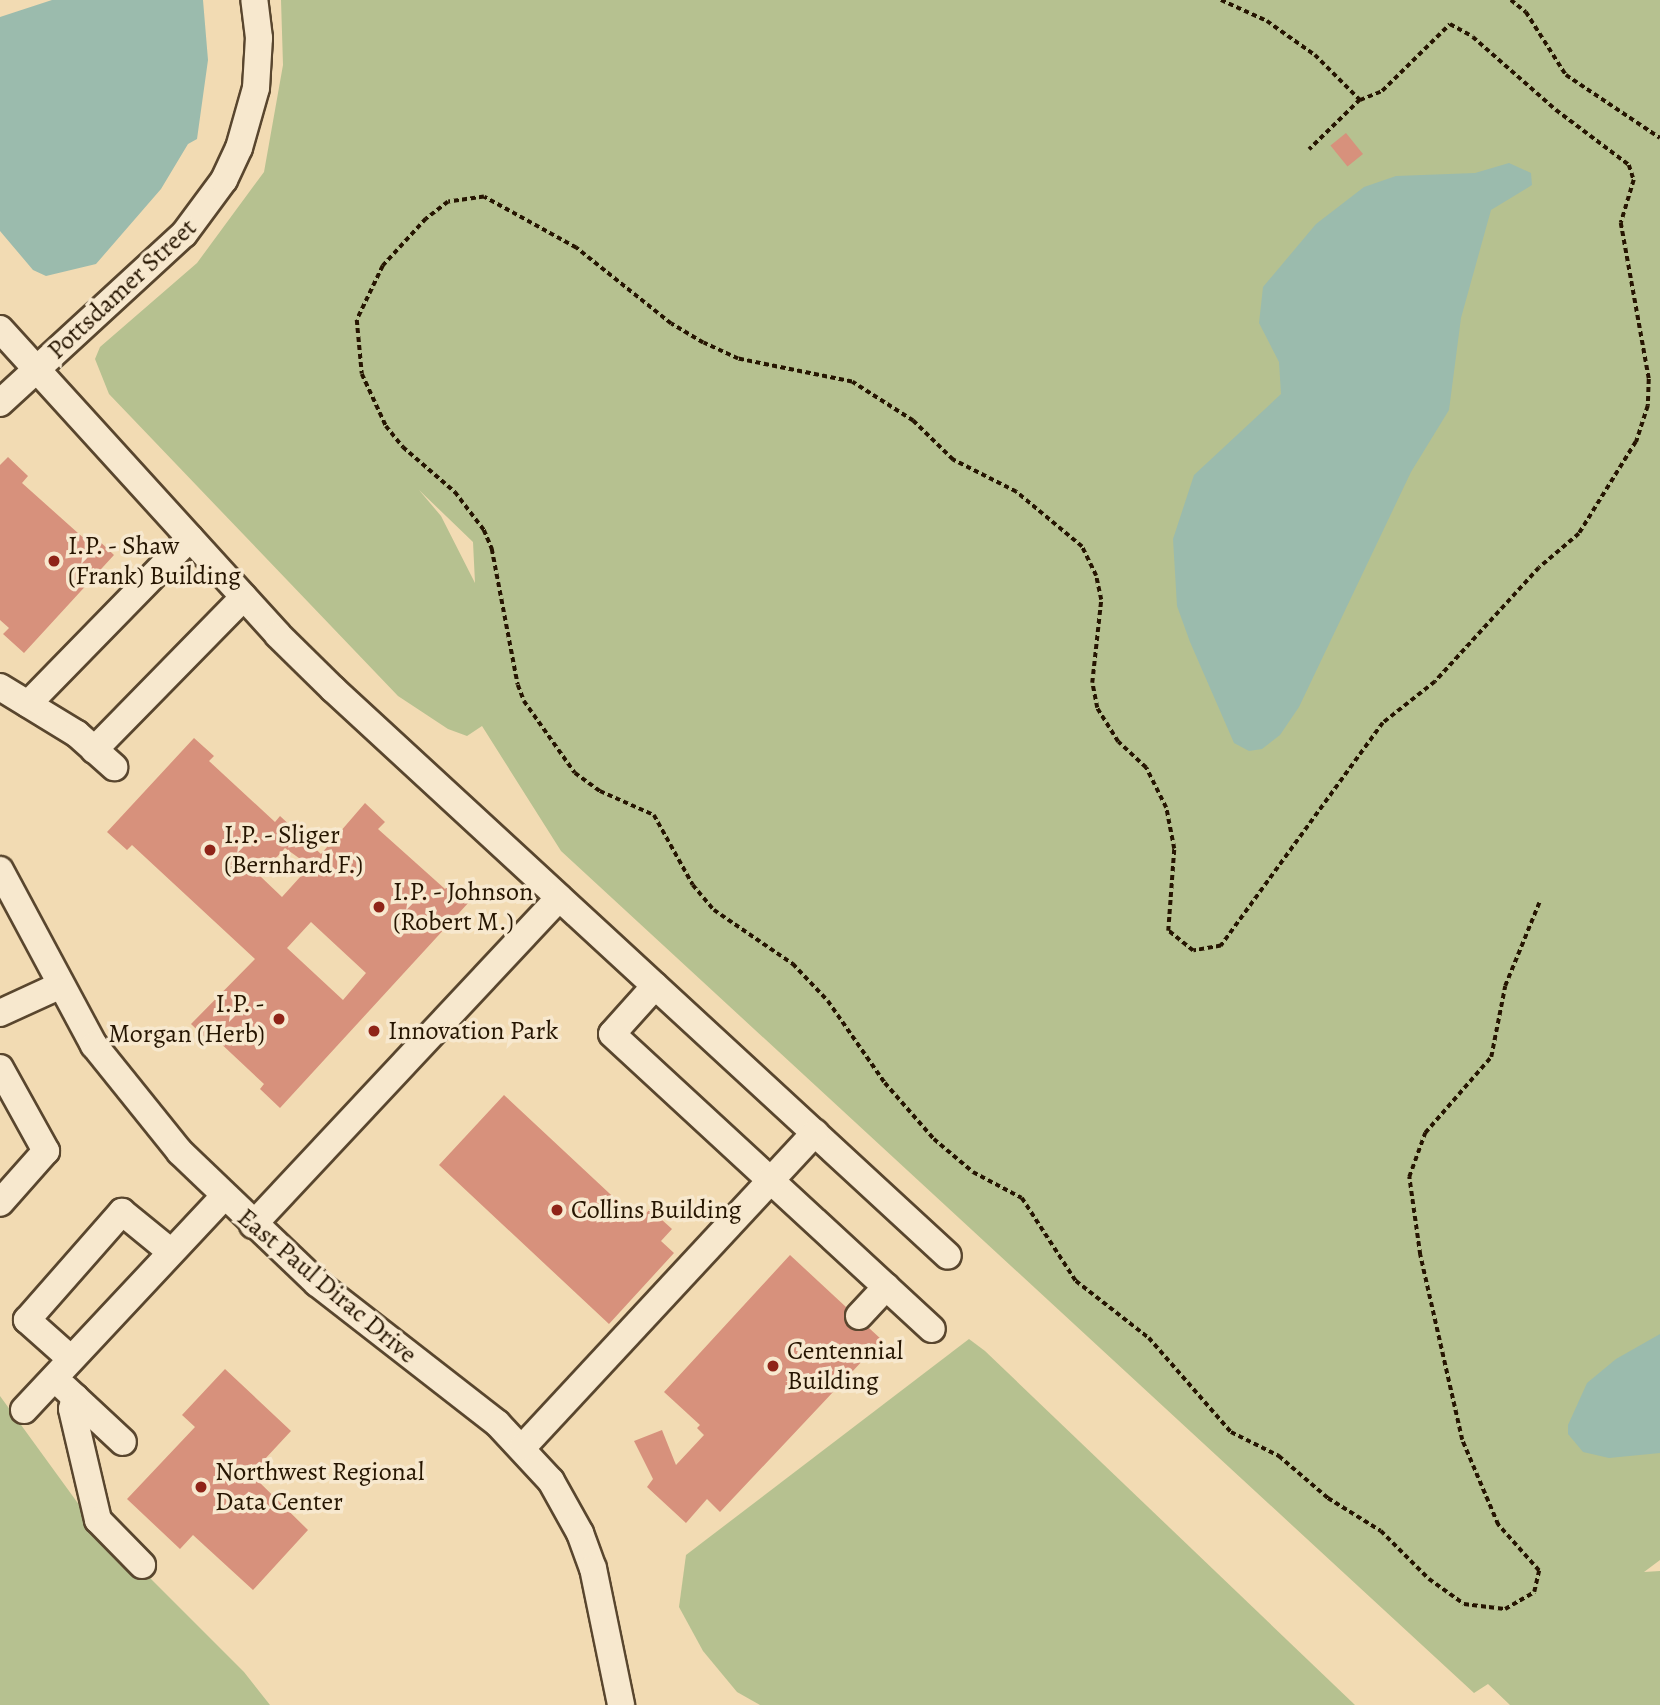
<!DOCTYPE html>
<html>
<head>
<meta charset="utf-8">
<style>
	body { margin:0 }
	#map { position:relative; width:1660px; height:1705px; overflow:hidden; background:#f2dbb3; font-family:Alegreya,serif }
	div>[style] { position:absolute }
	.green>* { inset:0; background:#b6c190 }
	.water>* { inset:0; background:#9bbbad }
	.building>* { inset:0; background:#d7917c; transform-origin:0 0 }
	.path>* { height:3.5px; margin-top:-1.75px; transform-origin:0; background:repeating-linear-gradient(90deg,#261501 0 5px,transparent 0 8.5px) }
	.roads { filter:drop-shadow(2px 0 #59462e) drop-shadow(-2px 0 #59462e) drop-shadow(0 2px #59462e) drop-shadow(0 -2px #59462e) }
	.minor>* { height:26px; margin:-13px; padding:0 13px; transform-origin:13px; border-radius:13px; background:#f7e8ce }
	.dots>* { width:19px; height:19px; translate:-50% -50%; box-sizing:border-box; border:4px solid #f7e8ce; border-radius:50% }
	span { translate:-50% -50%; white-space:nowrap; text-align:center; line-height:1.15; -webkit-text-stroke:7px #f7e8ce; paint-order:stroke }
	.street-label { font-size:26px; color:#261501 }
	.poi-label { font-size:26px; color:#261501 }
	.left { translate:0 -50%; text-align:left }
	.right { translate:-100% -50%; text-align:right }
</style>
</head>
<body>
<div id="map">
	<div class="green">
		<div style="clip-path:polygon(evenodd,281px 0,1660px 0,1660px 1560px,1644px 1572px,1660px 1571px,1660px 1705px,1510px 1705px,1488px 1684px,1474px 1693px,561px 851px,482px 726px,467px 736px,448px 729px,398px 696px,109px 394px,95px 359px,100px 347px,197px 263px,264px 172px,283px 65px,281px 0,419px 490px,473px 542px,475px 583px,441px 516px,419px 490px)"></div>
		<div style="clip-path:polygon(969px 1339px,985px 1351px,1355px 1705px,760px 1705px,737px 1692px,703px 1651px,679px 1607px,686px 1555px)"></div>
		<div style="clip-path:polygon(0 1396px,85px 1513px,244px 1672px,270px 1705px,0 1705px)"></div>
	</div>
	<div class="water">
		<div style="clip-path:polygon(52px 0,203px 0,208px 60px,197px 139px,188px 144px,161px 189px,96px 264px,46px 276px,33px 270px,0 231px,0 17px)"></div>
		<div style="clip-path:polygon(1509px 163px,1531px 173px,1532px 185px,1491px 210px,1461px 318px,1449px 410px,1411px 472px,1299px 707px,1280px 735px,1262px 749px,1249px 751px,1234px 743px,1190px 642px,1177px 606px,1173px 539px,1194px 475px,1281px 394px,1279px 362px,1259px 323px,1263px 287px,1316px 224px,1364px 187px,1396px 176px,1475px 173px)"></div>
		<div style="clip-path:polygon(1660px 1334px,1660px 1453px,1609px 1458px,1583px 1452px,1568px 1434px,1568px 1425px,1587px 1383px,1616px 1359px)"></div>
	</div>
	<div class="building">
		<div style="left:1346px;top:133px;width:27px;height:20px;rotate:51deg"></div>
		<div style="clip-path:polygon(8px 457px,28px 476px,22px 483px,88px 542px,94px 536px,114px 555px,24px 653px,3px 634px,9px 628px,0 620px,0 465px)"></div>
		<div style="clip-path:polygon(evenodd,194px 738px,214px 756px,209px 761px,275px 822px,280px 816px,321px 854px,365px 803px,385px 822px,378px 829px,445px 889px,451px 883px,470px 901px,280px 1108px,260px 1089px,264px 1084px,216px 1039px,212px 1044px,191px 1024px,255px 959px,132px 845px,127px 850px,107px 832px,194px 738px,285px 848px,310px 866px,282px 897px,260px 876px,285px 848px,194px 738px,311px 922px,366px 973px,343px 1000px,287px 948px,311px 922px)"></div>
		<div style="clip-path:polygon(504px 1095px,639px 1221px,650px 1209px,672px 1229px,661px 1241px,674px 1253px,609px 1324px,439px 1165px)"></div>
		<div style="clip-path:polygon(790px 1255px,846px 1307px,844px 1320px,849px 1328px,856px 1331px,869px 1328px,882px 1340px,720px 1512px,707px 1499px,686px 1523px,647px 1487px,653px 1479px,634px 1441px,662px 1430px,676px 1465px,704px 1435px,697px 1428px,700px 1425px,664px 1392px)"></div>
		<div style="clip-path:polygon(225px 1369px,291px 1431px,251px 1474px,308px 1530px,253px 1590px,193px 1535px,180px 1549px,127px 1499px,195px 1427px,182px 1415px)"></div>
	</div>
	<div class="path">
		<div style="left:1221px;top:0;width:51px;rotate:24.5deg"></div>
		<div style="left:1267px;top:21px;width:59px;rotate:35.3deg"></div>
		<div style="left:1315px;top:55px;width:64px;rotate:45deg"></div>
		<div style="left:1360px;top:100px;width:71px;rotate:135.6deg"></div>
		<div style="left:1511px;top:0;width:19px;rotate:39deg"></div>
		<div style="left:1526px;top:12px;width:75px;rotate:57.6deg"></div>
		<div style="left:1566px;top:75px;width:113px;rotate:33.8deg"></div>
		<div style="left:1360px;top:100px;width:24px;rotate:-22deg"></div>
		<div style="left:1382px;top:91px;width:95px;rotate:-44.6deg"></div>
		<div style="left:1450px;top:24px;width:26px;rotate:29deg"></div>
		<div style="left:1473px;top:37px;width:111px;rotate:41.3deg"></div>
		<div style="left:1556px;top:110px;width:91px;rotate:37deg"></div>
		<div style="left:1629px;top:165px;width:16px;rotate:72deg"></div>
		<div style="left:1634px;top:180px;width:45px;rotate:106.8deg"></div>
		<div style="left:1621px;top:223px;width:158px;rotate:79.8deg"></div>
		<div style="left:1649px;top:379px;width:27px;rotate:92deg"></div>
		<div style="left:1648px;top:406px;width:38px;rotate:108deg"></div>
		<div style="left:1636px;top:442px;width:108px;rotate:121.8deg"></div>
		<div style="left:1579px;top:534px;width:52px;rotate:139.6deg"></div>
		<div style="left:1539px;top:568px;width:154px;rotate:132.4deg"></div>
		<div style="left:1435px;top:682px;width:66px;rotate:141.7deg"></div>
		<div style="left:1383px;top:723px;width:276px;rotate:126deg"></div>
		<div style="left:1221px;top:946px;width:28px;rotate:170deg"></div>
		<div style="left:1193px;top:951px;width:32px;rotate:-141deg"></div>
		<div style="left:1168px;top:931px;width:82px;rotate:-85.8deg"></div>
		<div style="left:1174px;top:849px;width:42px;rotate:-101deg"></div>
		<div style="left:1166px;top:808px;width:45px;rotate:-116.6deg"></div>
		<div style="left:1146px;top:768px;width:38px;rotate:-137deg"></div>
		<div style="left:1118px;top:742px;width:40px;rotate:-122deg"></div>
		<div style="left:1097px;top:708px;width:25px;rotate:-101deg"></div>
		<div style="left:1092px;top:683px;width:83px;rotate:-83.8deg"></div>
		<div style="left:1101px;top:600px;width:25px;rotate:-102deg"></div>
		<div style="left:1096px;top:576px;width:32px;rotate:-116deg"></div>
		<div style="left:1082px;top:547px;width:86px;rotate:-140.2deg"></div>
		<div style="left:1016px;top:492px;width:71px;rotate:-153.1deg"></div>
		<div style="left:953px;top:460px;width:56px;rotate:-135.7deg"></div>
		<div style="left:913px;top:421px;width:72px;rotate:-147.4deg"></div>
		<div style="left:852px;top:382px;width:116px;rotate:-168.6deg"></div>
		<div style="left:738px;top:359px;width:38px;rotate:-155deg"></div>
		<div style="left:703px;top:343px;width:37px;rotate:-149deg"></div>
		<div style="left:671px;top:324px;width:122px;rotate:-141.3deg"></div>
		<div style="left:576px;top:248px;width:105px;rotate:-151deg"></div>
		<div style="left:484px;top:197px;width:36px;rotate:172deg"></div>
		<div style="left:448px;top:202px;width:28px;rotate:142deg"></div>
		<div style="left:426px;top:219px;width:64px;rotate:132.5deg"></div>
		<div style="left:383px;top:266px;width:60px;rotate:115.7deg"></div>
		<div style="left:357px;top:320px;width:54px;rotate:84.7deg"></div>
		<div style="left:362px;top:374px;width:57px;rotate:65.2deg"></div>
		<div style="left:386px;top:426px;width:27px;rotate:51deg"></div>
		<div style="left:403px;top:447px;width:69px;rotate:40.9deg"></div>
		<div style="left:455px;top:492px;width:48px;rotate:52.7deg"></div>
		<div style="left:484px;top:530px;width:21px;rotate:67deg"></div>
		<div style="left:492px;top:549px;width:138px;rotate:79.2deg"></div>
		<div style="left:518px;top:685px;width:17px;rotate:69deg"></div>
		<div style="left:524px;top:701px;width:88px;rotate:54.7deg"></div>
		<div style="left:575px;top:773px;width:31px;rotate:36deg"></div>
		<div style="left:600px;top:791px;width:59px;rotate:24deg"></div>
		<div style="left:654px;top:815px;width:80px;rotate:60.9deg"></div>
		<div style="left:693px;top:885px;width:33px;rotate:50deg"></div>
		<div style="left:714px;top:910px;width:96px;rotate:34.4deg"></div>
		<div style="left:793px;top:964px;width:51px;rotate:46.6deg"></div>
		<div style="left:828px;top:1001px;width:100px;rotate:55.2deg"></div>
		<div style="left:885px;top:1083px;width:74px;rotate:48.8deg"></div>
		<div style="left:934px;top:1139px;width:51px;rotate:40.2deg"></div>
		<div style="left:973px;top:1172px;width:55px;rotate:28deg"></div>
		<div style="left:1022px;top:1198px;width:99px;rotate:57deg"></div>
		<div style="left:1076px;top:1281px;width:93px;rotate:38deg"></div>
		<div style="left:1149px;top:1338px;width:125px;rotate:48.9deg"></div>
		<div style="left:1231px;top:1432px;width:54px;rotate:26.6deg"></div>
		<div style="left:1279px;top:1456px;width:65px;rotate:40.6deg"></div>
		<div style="left:1328px;top:1498px;width:62px;rotate:31.9deg"></div>
		<div style="left:1381px;top:1531px;width:68px;rotate:45deg"></div>
		<div style="left:1429px;top:1579px;width:43px;rotate:35.5deg"></div>
		<div style="left:1464px;top:1604px;width:41px;rotate:7deg"></div>
		<div style="left:1505px;top:1609px;width:34px;rotate:-30deg"></div>
		<div style="left:1534px;top:1592px;width:22px;rotate:-77deg"></div>
		<div style="left:1539px;top:1571px;width:62px;rotate:-131.7deg"></div>
		<div style="left:1498px;top:1525px;width:92px;rotate:-113deg"></div>
		<div style="left:1462px;top:1440px;width:190px;rotate:-102.8deg"></div>
		<div style="left:1420px;top:1255px;width:79px;rotate:-98deg"></div>
		<div style="left:1409px;top:1177px;width:47px;rotate:-70deg"></div>
		<div style="left:1425px;top:1133px;width:101px;rotate:-49deg"></div>
		<div style="left:1491px;top:1057px;width:72px;rotate:-78.8deg"></div>
		<div style="left:1505px;top:986px;width:90px;rotate:-67.7deg"></div>
	</div>
	<div class="roads">
		<div class="minor">
			<div style="left:0;top:329px;width:413px;rotate:47.7deg"></div>
			<div style="left:278px;top:635px;width:77px;rotate:44.5deg"></div>
			<div style="left:333px;top:689px;width:836px;rotate:42.67deg"></div>
			<div style="left:0;top:403px;width:250px;rotate:-42.6deg"></div>
			<div style="left:184px;top:234px;width:67px;rotate:-53.5deg"></div>
			<div style="left:224px;top:180px;width:35px;rotate:-65deg"></div>
			<div style="left:239px;top:148px;width:62px;rotate:-74.2deg"></div>
			<div style="left:256px;top:88px;width:50px;rotate:-86.6deg"></div>
			<div style="left:259px;top:38px;width:38px;rotate:-97deg"></div>
			<div style="left:0;top:687px;width:90px;rotate:31.4deg"></div>
			<div style="left:77px;top:734px;width:50px;rotate:41.7deg"></div>
			<div style="left:28px;top:704px;width:232px;rotate:-45.7deg"></div>
			<div style="left:94px;top:750px;width:214px;rotate:-45.6deg"></div>
			<div style="left:0;top:870px;width:199px;rotate:61.8deg"></div>
			<div style="left:94px;top:1045px;width:137px;rotate:51.2deg"></div>
			<div style="left:180px;top:1152px;width:190px;rotate:43.7deg"></div>
			<div style="left:317px;top:1283px;width:228px;rotate:37.9deg"></div>
			<div style="left:497px;top:1423px;width:79px;rotate:47deg"></div>
			<div style="left:551px;top:1481px;width:60px;rotate:60.9deg"></div>
			<div style="left:580px;top:1533px;width:37px;rotate:70deg"></div>
			<div style="left:593px;top:1568px;width:140px;rotate:78.4deg"></div>
			<div style="left:655px;top:986px;width:64px;rotate:131.9deg"></div>
			<div style="left:612px;top:1034px;width:435px;rotate:42.7deg"></div>
			<div style="left:0;top:1013px;width:65px;rotate:-24.6deg"></div>
			<div style="left:0;top:1068px;width:95px;rotate:61deg"></div>
			<div style="left:46px;top:1151px;width:69px;rotate:131.5deg"></div>
			<div style="left:253px;top:1225px;width:448px;rotate:-46.9deg"></div>
			<div style="left:859px;top:1316px;width:40px;rotate:-47deg"></div>
			<div style="left:71px;top:1359px;width:59px;rotate:-138.4deg"></div>
			<div style="left:27px;top:1320px;width:144px;rotate:-48.7deg"></div>
			<div style="left:122px;top:1212px;width:63px;rotate:39.2deg"></div>
			<div style="left:65px;top:1388px;width:79px;rotate:43deg"></div>
			<div style="left:75px;top:1397px;width:12px;rotate:104deg"></div>
			<div style="left:72px;top:1409px;width:114px;rotate:76.8deg"></div>
			<div style="left:98px;top:1520px;width:63px;rotate:45.6deg"></div>
			<div style="left:24px;top:1410px;width:291px;rotate:-46.9deg"></div>
			<div style="left:523px;top:1447px;width:429px;rotate:-47.1deg"></div>
		</div>
	</div>
	<div class="dots">
		<div style="left:54px;top:561px;background:#8f2418"></div>
		<div style="left:210px;top:850px;background:#8f2418"></div>
		<div style="left:379px;top:907px;background:#8f2418"></div>
		<div style="left:279px;top:1019px;background:#8f2418"></div>
		<div style="left:374px;top:1031px;background:#8f2418"></div>
		<div style="left:557px;top:1210px;background:#8f2418"></div>
		<div style="left:773px;top:1366px;background:#8f2418"></div>
		<div style="left:201px;top:1487px;background:#8f2418"></div>
	</div>
	<div class="street-label">
		<span style="left:122px;top:289px;rotate:-43deg">Pottsdamer Street</span>
		<span style="left:327px;top:1286px;rotate:40deg">East Paul Dirac Drive</span>
	</div>
	<div class="poi-label">
		<span class="left" style="left:68px;top:561px">I.P. - Shaw<br>(Frank) Building</span>
		<span class="left" style="left:224px;top:850px">I.P. - Sliger<br>(Bernhard F.)</span>
		<span class="left" style="left:393px;top:907px">I.P. - Johnson<br>(Robert M.)</span>
		<span class="right" style="left:265px;top:1019px">I.P. -<br>Morgan (Herb)</span>
		<span class="left" style="left:388px;top:1031px">Innovation Park</span>
		<span class="left" style="left:571px;top:1210px">Collins Building</span>
		<span class="left" style="left:787px;top:1366px">Centennial<br>Building</span>
		<span class="left" style="left:215px;top:1487px">Northwest Regional<br>Data Center</span>
	</div>
</div>
</body>
</html>
